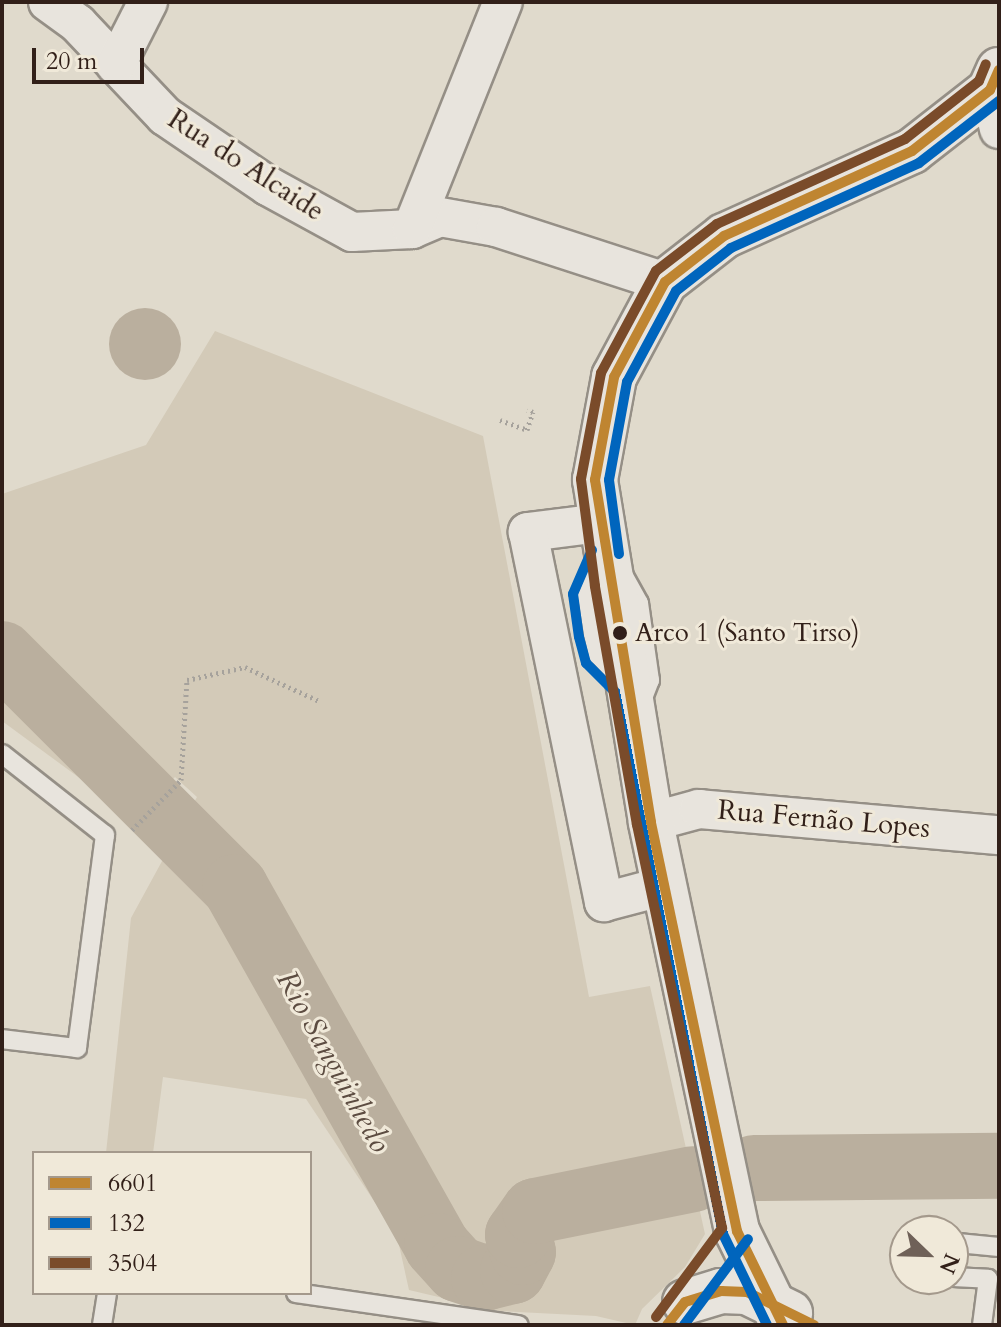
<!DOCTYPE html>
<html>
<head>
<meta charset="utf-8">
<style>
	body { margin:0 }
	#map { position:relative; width:1001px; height:1327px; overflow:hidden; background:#e0dacc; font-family:Cardo,serif }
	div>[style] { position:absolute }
	.green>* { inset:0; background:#d3cab8 }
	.water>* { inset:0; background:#baaf9e }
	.round { border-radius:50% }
	.river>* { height:66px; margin:-33px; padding:0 33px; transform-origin:33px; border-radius:33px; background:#baaf9e }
	.path>* { height:5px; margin-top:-2.5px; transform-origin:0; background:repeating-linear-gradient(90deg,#a6a29c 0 2px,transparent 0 6px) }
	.roads { filter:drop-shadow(2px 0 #958f86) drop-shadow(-2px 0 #958f86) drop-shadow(0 2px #958f86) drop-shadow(0 -2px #958f86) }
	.lane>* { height:18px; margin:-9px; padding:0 9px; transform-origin:9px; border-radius:9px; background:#e8e4dd }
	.street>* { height:38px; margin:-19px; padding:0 19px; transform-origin:19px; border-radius:19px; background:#e8e4dd }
	.secondary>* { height:44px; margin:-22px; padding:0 22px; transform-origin:22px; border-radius:22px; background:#e8e4dd }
	.bus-1>* { height:10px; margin:-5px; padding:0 5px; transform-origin:5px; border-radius:5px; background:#bf8531 }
	.bus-2>* { height:10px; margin:-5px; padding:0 5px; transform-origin:5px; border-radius:5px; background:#0065bd }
	.bus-3>* { height:10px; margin:-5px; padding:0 5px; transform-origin:5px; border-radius:5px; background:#7a4b2a }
	.dots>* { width:22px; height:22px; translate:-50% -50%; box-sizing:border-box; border:4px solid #f0e9d9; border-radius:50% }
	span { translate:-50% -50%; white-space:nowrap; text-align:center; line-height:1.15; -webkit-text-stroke:6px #f0e9d9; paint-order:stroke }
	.bus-label { font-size:26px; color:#322019 }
	.left { translate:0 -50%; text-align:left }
	.street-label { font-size:28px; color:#322019 }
	.water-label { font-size:30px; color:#5c4c41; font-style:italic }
	.frame { position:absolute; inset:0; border:4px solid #322019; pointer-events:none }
	.legend { position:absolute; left:32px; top:1151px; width:280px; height:144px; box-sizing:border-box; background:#f0e9d9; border:2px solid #a4998c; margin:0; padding:10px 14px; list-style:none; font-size:24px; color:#322019 }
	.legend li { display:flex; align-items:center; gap:16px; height:40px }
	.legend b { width:40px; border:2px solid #a4998c }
	.north { position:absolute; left:889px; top:1215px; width:80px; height:80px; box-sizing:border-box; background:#f0e9d9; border:2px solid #a4998c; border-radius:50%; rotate:113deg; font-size:22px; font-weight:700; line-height:32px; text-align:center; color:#322019 }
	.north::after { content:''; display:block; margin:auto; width:28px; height:36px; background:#6f6158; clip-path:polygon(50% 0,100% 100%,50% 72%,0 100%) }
	.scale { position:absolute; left:32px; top:48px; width:112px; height:36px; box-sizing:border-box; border:4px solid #322019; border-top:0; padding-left:10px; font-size:24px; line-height:28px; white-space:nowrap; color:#322019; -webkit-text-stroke:6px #f0e9d9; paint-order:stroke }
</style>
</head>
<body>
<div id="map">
	<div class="green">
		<div style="clip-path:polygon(215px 331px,483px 436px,589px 997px,650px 986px,705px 1234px,685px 1267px,642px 1309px,635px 1325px,596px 1316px,498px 1311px,409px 1290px,399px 1245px,384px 1216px,306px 1099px,163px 1077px,153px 1153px,106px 1153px,131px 918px,197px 797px,175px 777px,143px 814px,119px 807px,2px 721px,2px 494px,146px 445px)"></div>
	</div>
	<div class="water">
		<div class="round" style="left:109px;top:308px;width:72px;height:72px"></div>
	</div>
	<div class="river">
		<div style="left:2px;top:654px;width:330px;rotate:45deg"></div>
		<div style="left:235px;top:887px;width:412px;rotate:60.6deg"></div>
		<div style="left:437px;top:1246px;width:31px;rotate:48deg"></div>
		<div style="left:458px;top:1269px;width:28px;rotate:19deg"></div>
		<div style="left:484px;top:1278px;width:30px;rotate:-14deg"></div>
		<div style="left:513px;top:1271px;width:21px;rotate:-62deg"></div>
		<div style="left:523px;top:1252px;width:18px;rotate:-106deg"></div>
		<div style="left:518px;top:1235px;width:29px;rotate:-55deg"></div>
		<div style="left:535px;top:1211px;width:161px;rotate:-11.4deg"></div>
		<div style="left:754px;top:1168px;width:245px;rotate:-0.5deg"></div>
	</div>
	<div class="path">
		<div style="left:500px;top:420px;width:29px;rotate:20deg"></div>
		<div style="left:527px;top:430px;width:19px;rotate:-72deg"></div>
		<div style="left:533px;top:412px;width:6px;rotate:-162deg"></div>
		<div style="left:132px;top:830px;width:70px;rotate:-45.6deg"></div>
		<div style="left:181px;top:780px;width:100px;rotate:-86.6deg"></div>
		<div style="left:187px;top:680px;width:59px;rotate:-12.6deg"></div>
		<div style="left:245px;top:667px;width:81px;rotate:24.7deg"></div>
	</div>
	<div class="roads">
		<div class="lane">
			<div style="left:600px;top:564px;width:35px;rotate:112deg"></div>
			<div style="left:587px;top:596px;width:38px;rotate:81deg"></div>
			<div style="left:593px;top:634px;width:22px;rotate:77deg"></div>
			<div style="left:598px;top:655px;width:28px;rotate:46deg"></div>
			<div style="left:624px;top:576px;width:31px;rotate:61deg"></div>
			<div style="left:639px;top:603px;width:78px;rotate:81.9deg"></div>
			<div style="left:650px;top:680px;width:17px;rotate:111deg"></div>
			<div style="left:2px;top:754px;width:131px;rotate:38.2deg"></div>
			<div style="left:105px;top:835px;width:215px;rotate:97.5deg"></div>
			<div style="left:77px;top:1048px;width:76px;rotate:-173.2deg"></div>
			<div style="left:953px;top:1276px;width:33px;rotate:-81deg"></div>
			<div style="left:958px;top:1243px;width:41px;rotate:5.6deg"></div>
			<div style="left:953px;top:1277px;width:35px;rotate:3deg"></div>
			<div style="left:988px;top:1279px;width:46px;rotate:97.4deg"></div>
			<div style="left:296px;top:1293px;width:225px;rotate:8.2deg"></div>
			<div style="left:102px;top:1325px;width:32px;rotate:-81deg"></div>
		</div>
		<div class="street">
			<div style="left:48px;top:2px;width:37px;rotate:36deg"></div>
			<div style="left:78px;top:24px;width:127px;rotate:46.6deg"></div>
			<div style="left:165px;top:116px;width:125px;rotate:34.2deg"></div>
			<div style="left:268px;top:186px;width:96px;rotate:28.7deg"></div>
			<div style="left:352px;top:232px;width:60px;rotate:-2.9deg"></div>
			<div style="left:412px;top:229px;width:30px;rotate:-23deg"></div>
			<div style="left:440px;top:217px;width:57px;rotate:10.1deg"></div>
			<div style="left:496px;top:227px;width:178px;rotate:18deg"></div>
			<div style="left:116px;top:65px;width:71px;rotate:-63.1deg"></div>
			<div style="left:990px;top:90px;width:40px;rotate:77deg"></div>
			<div style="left:412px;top:229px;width:245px;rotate:-68.2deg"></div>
			<div style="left:600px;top:523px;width:73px;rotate:172.9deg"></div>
			<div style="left:528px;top:532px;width:378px;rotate:78.4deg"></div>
			<div style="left:604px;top:902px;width:62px;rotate:-14.9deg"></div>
			<div style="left:651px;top:822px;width:50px;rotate:-15.2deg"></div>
			<div style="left:699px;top:809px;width:301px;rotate:5deg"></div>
		</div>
		<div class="secondary">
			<div style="left:685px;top:1302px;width:38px;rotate:-17deg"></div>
			<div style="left:721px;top:1291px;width:26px;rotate:2deg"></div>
			<div style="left:747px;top:1292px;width:48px;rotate:26deg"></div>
			<div style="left:783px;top:1325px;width:105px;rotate:-116.1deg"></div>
			<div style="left:737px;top:1231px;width:418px;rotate:-101.9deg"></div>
			<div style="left:651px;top:822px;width:347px;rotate:-99.3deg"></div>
			<div style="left:595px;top:480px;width:105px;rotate:-79.5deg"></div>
			<div style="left:614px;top:377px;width:108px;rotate:-61.8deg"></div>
			<div style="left:665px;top:282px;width:75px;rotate:-37.9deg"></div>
			<div style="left:724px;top:236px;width:206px;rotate:-24.3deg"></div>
			<div style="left:912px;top:151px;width:99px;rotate:-38deg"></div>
			<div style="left:990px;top:90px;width:22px;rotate:-66deg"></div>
		</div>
	</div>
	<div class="bus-1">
		<div style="left:667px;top:1325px;width:29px;rotate:-52deg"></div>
		<div style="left:685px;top:1302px;width:38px;rotate:-17deg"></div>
		<div style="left:721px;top:1291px;width:26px;rotate:2deg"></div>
		<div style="left:747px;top:1292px;width:75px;rotate:26.2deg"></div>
		<div style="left:783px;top:1325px;width:105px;rotate:-116.1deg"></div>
		<div style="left:737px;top:1231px;width:418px;rotate:-101.9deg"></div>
		<div style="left:651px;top:822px;width:347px;rotate:-99.3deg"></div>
		<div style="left:595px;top:480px;width:105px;rotate:-79.5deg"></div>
		<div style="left:614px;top:377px;width:108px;rotate:-61.8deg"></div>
		<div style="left:665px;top:282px;width:75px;rotate:-37.9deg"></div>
		<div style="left:724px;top:236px;width:206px;rotate:-24.3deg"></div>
		<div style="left:912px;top:151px;width:99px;rotate:-38deg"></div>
		<div style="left:990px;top:90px;width:22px;rotate:-66deg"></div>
	</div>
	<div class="bus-2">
		<div style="left:592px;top:550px;width:48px;rotate:113.4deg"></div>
		<div style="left:573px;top:594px;width:43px;rotate:82.1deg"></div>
		<div style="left:579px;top:637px;width:27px;rotate:75deg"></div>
		<div style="left:586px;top:663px;width:41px;rotate:45deg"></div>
		<div style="left:615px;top:692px;width:553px;rotate:78.73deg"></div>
		<div style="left:723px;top:1234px;width:101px;rotate:64.2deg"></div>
		<div style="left:619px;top:554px;width:75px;rotate:-97.7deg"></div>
		<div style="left:609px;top:480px;width:100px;rotate:-79.6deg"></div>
		<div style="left:627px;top:382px;width:103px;rotate:-61.7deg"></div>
		<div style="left:676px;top:291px;width:70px;rotate:-38deg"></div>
		<div style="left:731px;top:248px;width:206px;rotate:-24.3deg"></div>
		<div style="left:919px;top:163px;width:101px;rotate:-37.8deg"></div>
		<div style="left:684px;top:1325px;width:107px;rotate:-53.3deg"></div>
	</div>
	<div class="bus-3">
		<div style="left:656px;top:1317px;width:111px;rotate:-53.4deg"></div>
		<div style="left:722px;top:1228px;width:412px;rotate:-101.9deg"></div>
		<div style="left:637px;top:825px;width:243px;rotate:-100deg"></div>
		<div style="left:595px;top:586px;width:108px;rotate:-97.5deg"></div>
		<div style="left:581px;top:479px;width:108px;rotate:-79.3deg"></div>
		<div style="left:601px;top:373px;width:116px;rotate:-61.7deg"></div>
		<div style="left:656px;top:271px;width:77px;rotate:-37.6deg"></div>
		<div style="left:717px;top:224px;width:206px;rotate:-24.3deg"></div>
		<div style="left:905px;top:139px;width:94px;rotate:-38.1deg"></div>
		<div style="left:979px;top:81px;width:18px;rotate:-68deg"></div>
	</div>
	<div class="dots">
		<div style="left:620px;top:633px;background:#322019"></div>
	</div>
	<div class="bus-label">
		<span class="left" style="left:635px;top:633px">Arco 1 (Santo Tirso)</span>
	</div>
	<div class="street-label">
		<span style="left:246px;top:165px;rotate:33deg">Rua do Alcaide</span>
		<span style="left:824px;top:819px;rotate:5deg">Rua Fernão Lopes</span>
	</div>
	<div class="water-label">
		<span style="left:333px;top:1062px;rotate:61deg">Rio Sanguinhedo</span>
	</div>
	<div class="frame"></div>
	<ul class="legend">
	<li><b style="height:10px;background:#bf8531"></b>6601</li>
	<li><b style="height:10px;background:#0065bd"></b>132</li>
	<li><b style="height:10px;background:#7a4b2a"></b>3504</li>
	</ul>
	<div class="north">N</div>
	<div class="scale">20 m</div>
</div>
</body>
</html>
